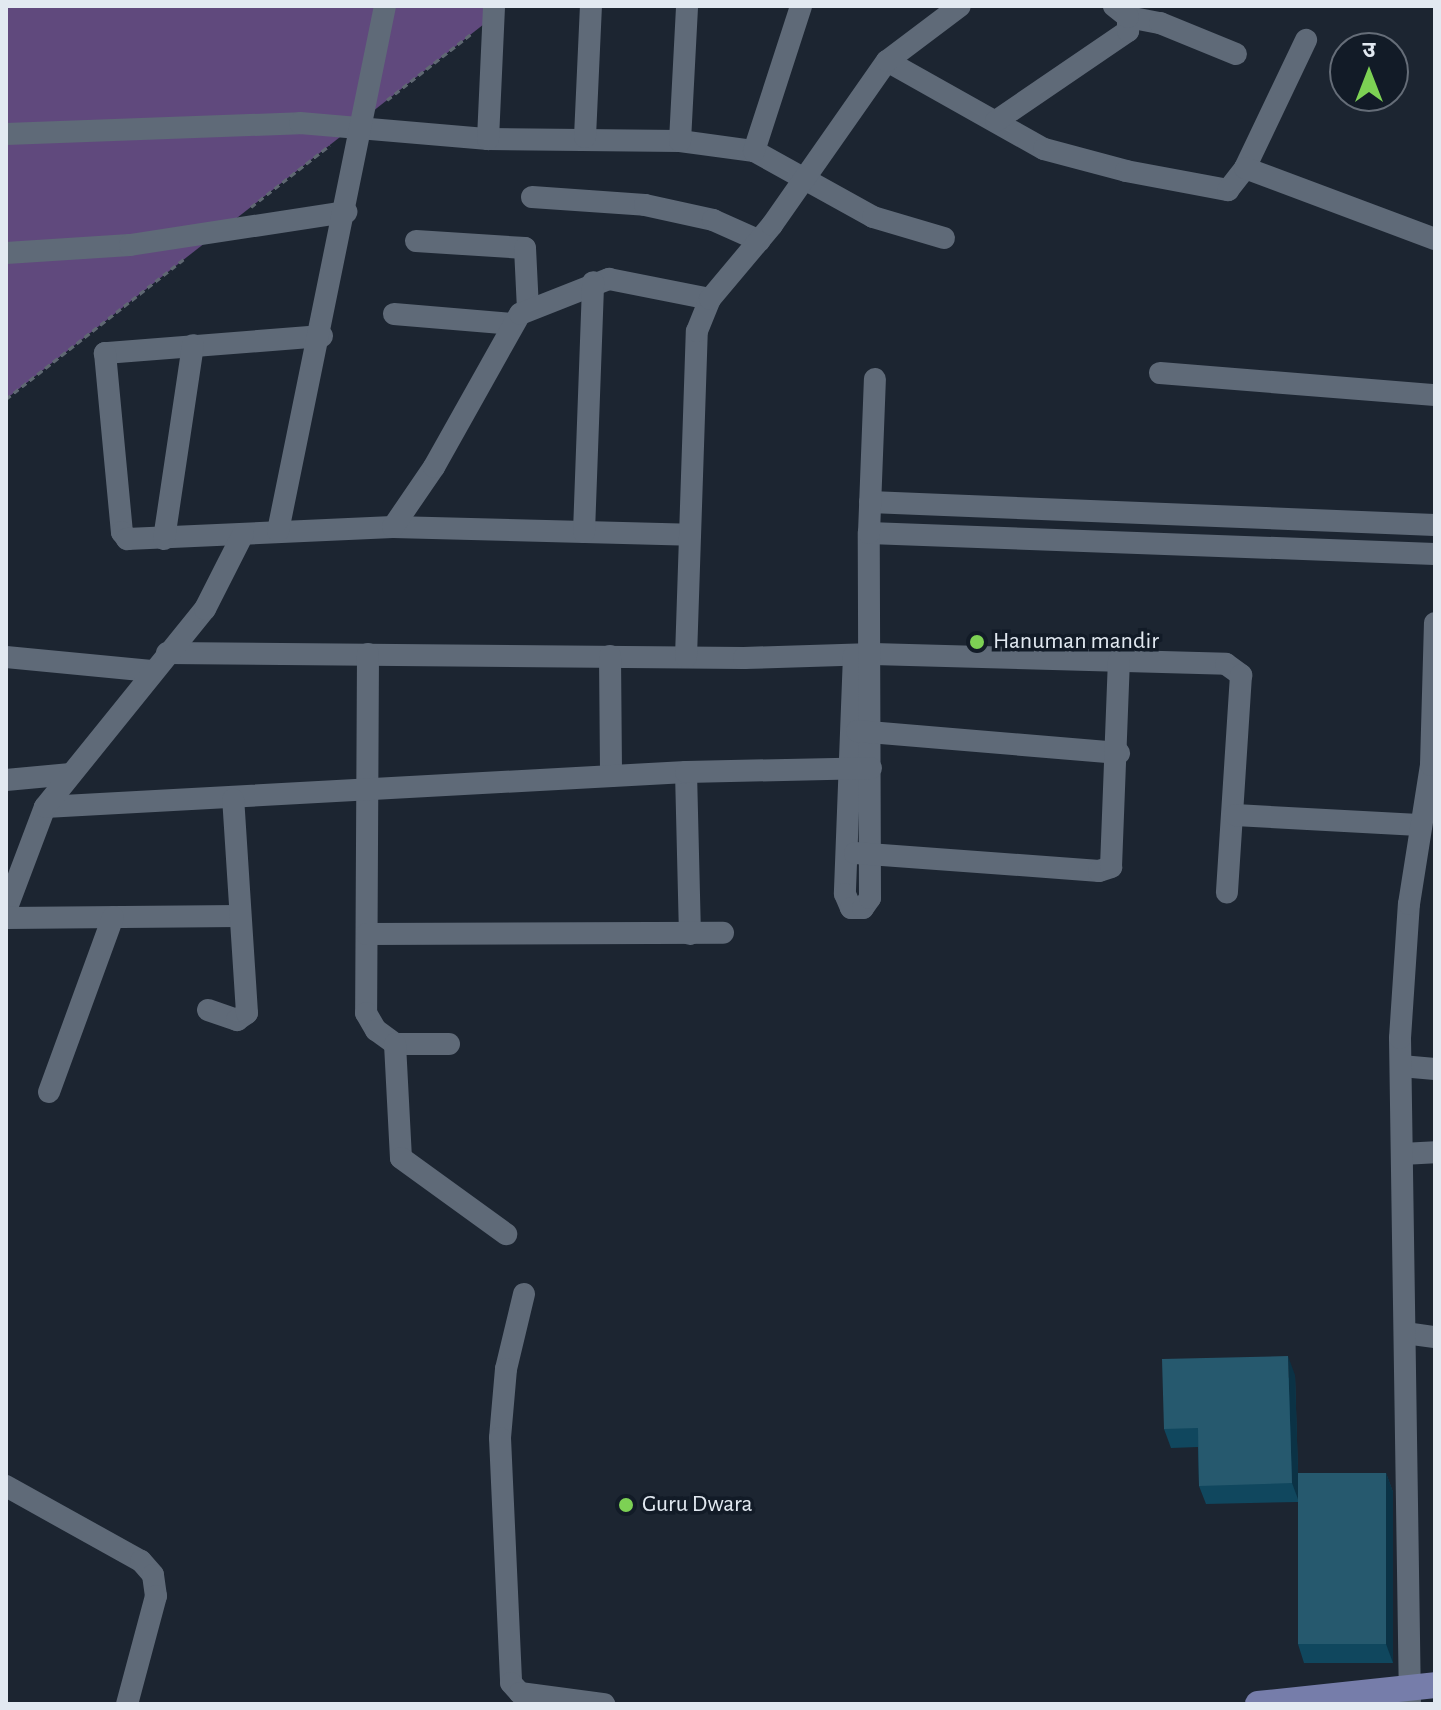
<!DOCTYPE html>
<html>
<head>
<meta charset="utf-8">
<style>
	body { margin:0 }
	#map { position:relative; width:1441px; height:1710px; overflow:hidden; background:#1c2531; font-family:"Alegreya Sans","Noto Sans Devanagari",sans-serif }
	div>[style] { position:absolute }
	.forest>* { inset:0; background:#60497d }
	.path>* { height:3px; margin-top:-1.5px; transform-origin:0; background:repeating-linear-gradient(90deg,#5f6872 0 6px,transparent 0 10px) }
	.minor>* { height:22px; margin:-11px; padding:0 11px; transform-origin:11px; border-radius:11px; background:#5f6a78 }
	.major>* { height:26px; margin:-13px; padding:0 13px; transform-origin:13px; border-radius:13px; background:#767daa }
	.wall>* { inset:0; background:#10475e }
	.shaded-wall>* { inset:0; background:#0b3245 }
	.building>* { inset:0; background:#26596e; transform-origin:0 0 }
	.dots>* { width:22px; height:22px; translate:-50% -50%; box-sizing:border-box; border:4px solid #121b27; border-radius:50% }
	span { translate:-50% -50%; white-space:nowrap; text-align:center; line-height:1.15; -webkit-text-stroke:7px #121b27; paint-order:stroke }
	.poi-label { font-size:24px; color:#e2e9f1 }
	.left { translate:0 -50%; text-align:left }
	.frame { position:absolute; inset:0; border:8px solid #e2e9f1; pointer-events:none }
	.north { position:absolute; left:1329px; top:32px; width:80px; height:80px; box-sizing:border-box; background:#121b27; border:2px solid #656d78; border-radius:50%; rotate:0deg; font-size:22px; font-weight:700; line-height:32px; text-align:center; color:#e2e9f1 }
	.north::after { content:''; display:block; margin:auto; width:28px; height:36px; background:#7dd154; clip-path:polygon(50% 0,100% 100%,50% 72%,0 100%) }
</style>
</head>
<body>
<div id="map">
	<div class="forest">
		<div style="clip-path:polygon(6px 6px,507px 6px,6px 399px)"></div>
	</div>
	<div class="path">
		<div style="left:387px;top:100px;width:108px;rotate:-38.2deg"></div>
		<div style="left:251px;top:207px;width:100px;rotate:-38.1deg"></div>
		<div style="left:6px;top:399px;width:228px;rotate:-38.2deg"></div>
	</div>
	<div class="minor">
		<div style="left:1128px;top:17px;width:33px;rotate:11deg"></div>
		<div style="left:1160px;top:23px;width:82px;rotate:22.2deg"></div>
		<div style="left:887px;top:61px;width:180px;rotate:29.3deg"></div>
		<div style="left:1044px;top:149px;width:85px;rotate:15deg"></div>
		<div style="left:1126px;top:171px;width:104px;rotate:10.6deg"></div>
		<div style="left:1228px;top:190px;width:28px;rotate:-52deg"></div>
		<div style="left:1245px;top:168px;width:142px;rotate:-64.5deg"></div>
		<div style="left:996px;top:121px;width:160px;rotate:-34.3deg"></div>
		<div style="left:1128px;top:31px;width:14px;rotate:-90deg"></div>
		<div style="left:1128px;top:17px;width:18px;rotate:-142deg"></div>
		<div style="left:6px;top:134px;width:294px;rotate:-2.1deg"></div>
		<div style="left:300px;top:123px;width:189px;rotate:4.9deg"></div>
		<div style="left:488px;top:139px;width:192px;rotate:0.6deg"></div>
		<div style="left:680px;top:141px;width:75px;rotate:7.7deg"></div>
		<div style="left:754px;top:151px;width:136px;rotate:29deg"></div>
		<div style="left:873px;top:217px;width:74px;rotate:16.5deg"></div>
		<div style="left:585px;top:137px;width:131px;rotate:-87.4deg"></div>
		<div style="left:488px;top:139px;width:133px;rotate:-87.4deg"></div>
		<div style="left:680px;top:141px;width:135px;rotate:-87deg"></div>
		<div style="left:754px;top:151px;width:152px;rotate:-72deg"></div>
		<div style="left:1245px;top:168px;width:203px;rotate:20.5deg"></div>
		<div style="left:532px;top:197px;width:113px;rotate:4deg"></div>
		<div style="left:645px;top:205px;width:70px;rotate:12.4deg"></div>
		<div style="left:713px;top:220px;width:51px;rotate:24.1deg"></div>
		<div style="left:416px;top:241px;width:109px;rotate:3.7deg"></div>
		<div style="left:525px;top:248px;width:62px;rotate:87.2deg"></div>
		<div style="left:6px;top:253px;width:124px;rotate:-3.7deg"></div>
		<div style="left:130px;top:245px;width:219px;rotate:-8.7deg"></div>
		<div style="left:394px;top:314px;width:118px;rotate:4.8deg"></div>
		<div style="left:322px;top:336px;width:218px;rotate:175.5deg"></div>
		<div style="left:105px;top:353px;width:180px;rotate:84.6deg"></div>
		<div style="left:122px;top:532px;width:9px;rotate:54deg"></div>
		<div style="left:127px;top:539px;width:266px;rotate:-2.6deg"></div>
		<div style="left:393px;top:527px;width:297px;rotate:1.5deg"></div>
		<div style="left:1160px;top:373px;width:276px;rotate:4.6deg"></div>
		<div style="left:870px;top:502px;width:565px;rotate:2.33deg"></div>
		<div style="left:393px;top:527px;width:73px;rotate:-55.7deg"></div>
		<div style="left:434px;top:467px;width:176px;rotate:-60.7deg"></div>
		<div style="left:520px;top:314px;width:96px;rotate:-21.5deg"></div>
		<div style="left:609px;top:279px;width:103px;rotate:11.2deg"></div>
		<div style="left:278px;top:531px;width:536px;rotate:-78.48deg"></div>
		<div style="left:584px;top:532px;width:250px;rotate:-87.9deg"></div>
		<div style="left:869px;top:533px;width:566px;rotate:2.12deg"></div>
		<div style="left:164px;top:539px;width:196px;rotate:-81.5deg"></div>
		<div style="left:167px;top:653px;width:577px;rotate:0.5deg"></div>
		<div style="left:744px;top:658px;width:129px;rotate:-1.8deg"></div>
		<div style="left:873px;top:654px;width:353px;rotate:1.6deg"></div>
		<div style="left:1226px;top:664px;width:19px;rotate:36deg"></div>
		<div style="left:1241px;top:675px;width:218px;rotate:93.7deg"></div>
		<div style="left:368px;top:654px;width:359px;rotate:90.3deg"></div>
		<div style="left:366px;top:1013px;width:20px;rotate:60deg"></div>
		<div style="left:376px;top:1030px;width:24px;rotate:36deg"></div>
		<div style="left:395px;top:1044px;width:54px"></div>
		<div style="left:854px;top:655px;width:239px;rotate:92.2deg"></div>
		<div style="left:845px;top:894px;width:15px;rotate:67deg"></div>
		<div style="left:851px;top:908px;width:12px"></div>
		<div style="left:863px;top:908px;width:12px;rotate:-55deg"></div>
		<div style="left:870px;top:898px;width:365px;rotate:-90.2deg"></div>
		<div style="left:869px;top:533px;width:154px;rotate:-87.8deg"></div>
		<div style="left:610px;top:656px;width:120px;rotate:89.5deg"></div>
		<div style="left:6px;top:657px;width:146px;rotate:5.5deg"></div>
		<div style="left:686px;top:657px;width:326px;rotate:-88.1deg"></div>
		<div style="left:697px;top:331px;width:35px;rotate:-68deg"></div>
		<div style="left:710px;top:299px;width:97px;rotate:-50deg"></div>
		<div style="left:772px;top:225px;width:200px;rotate:-55deg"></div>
		<div style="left:887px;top:61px;width:91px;rotate:-37deg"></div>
		<div style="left:857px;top:731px;width:263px;rotate:4.8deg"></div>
		<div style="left:686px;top:772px;width:162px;rotate:88.6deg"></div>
		<div style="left:6px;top:780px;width:65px;rotate:-5.3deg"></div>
		<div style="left:45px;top:807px;width:642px;rotate:-3.13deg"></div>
		<div style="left:686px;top:772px;width:185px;rotate:-1.2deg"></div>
		<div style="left:1235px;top:815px;width:184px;rotate:3.1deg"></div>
		<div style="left:855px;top:853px;width:245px;rotate:4.2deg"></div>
		<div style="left:1099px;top:871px;width:13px;rotate:-18deg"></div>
		<div style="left:1111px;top:867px;width:206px;rotate:-87.8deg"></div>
		<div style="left:6px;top:910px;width:110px;rotate:-69.3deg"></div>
		<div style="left:45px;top:807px;width:255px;rotate:-51.1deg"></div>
		<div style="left:205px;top:609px;width:84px;rotate:-63.1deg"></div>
		<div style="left:6px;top:918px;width:233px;rotate:-0.5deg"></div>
		<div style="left:367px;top:934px;width:356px;rotate:-0.2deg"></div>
		<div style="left:208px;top:1010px;width:31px;rotate:19deg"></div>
		<div style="left:237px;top:1020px;width:12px;rotate:-35deg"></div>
		<div style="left:247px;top:1013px;width:214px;rotate:-93.7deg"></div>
		<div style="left:395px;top:1044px;width:114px;rotate:87deg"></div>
		<div style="left:401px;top:1158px;width:130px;rotate:35.9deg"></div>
		<div style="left:1401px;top:1066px;width:34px;rotate:5deg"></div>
		<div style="left:49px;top:1092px;width:186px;rotate:-69.9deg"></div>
		<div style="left:1402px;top:1154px;width:33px;rotate:-3deg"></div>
		<div style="left:524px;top:1294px;width:77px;rotate:103.5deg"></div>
		<div style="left:506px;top:1369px;width:69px;rotate:95deg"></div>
		<div style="left:500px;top:1438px;width:245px;rotate:87.4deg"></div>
		<div style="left:511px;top:1683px;width:13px;rotate:48deg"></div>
		<div style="left:520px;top:1693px;width:85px;rotate:7.5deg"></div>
		<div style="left:1405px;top:1333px;width:30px;rotate:8deg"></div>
		<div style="left:6px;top:1486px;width:154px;rotate:29.1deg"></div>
		<div style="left:141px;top:1561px;width:18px;rotate:49deg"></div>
		<div style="left:153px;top:1575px;width:21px;rotate:82deg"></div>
		<div style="left:156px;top:1596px;width:112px;rotate:105deg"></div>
		<div style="left:1410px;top:1704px;width:666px;rotate:-90.86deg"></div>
		<div style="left:1400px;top:1038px;width:134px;rotate:-86.2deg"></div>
		<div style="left:1409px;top:904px;width:141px;rotate:-81deg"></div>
		<div style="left:1431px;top:765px;width:142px;rotate:-88.4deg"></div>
	</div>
	<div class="major">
		<div style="left:1258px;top:1704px;width:178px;rotate:-6.1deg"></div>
	</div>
	<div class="wall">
		<div style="clip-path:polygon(1295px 1375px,1298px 1473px,1386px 1473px,1393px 1492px,1393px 1663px,1304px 1663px,1298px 1644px,1298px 1502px,1206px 1504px,1199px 1486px,1198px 1447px,1171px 1448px,1164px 1429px)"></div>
	</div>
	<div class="shaded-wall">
		<div style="clip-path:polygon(1288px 1356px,1295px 1375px,1299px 1502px,1292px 1483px)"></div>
		<div style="clip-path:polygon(1386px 1473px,1393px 1492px,1393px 1663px,1386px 1644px)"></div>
	</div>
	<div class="building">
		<div style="clip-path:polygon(1288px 1356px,1292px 1483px,1199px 1486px,1198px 1428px,1164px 1429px,1162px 1359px)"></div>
		<div style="left:1298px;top:1473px;width:88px;height:171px"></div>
	</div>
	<div class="dots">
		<div style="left:977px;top:642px;background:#7dd154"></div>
		<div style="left:626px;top:1505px;background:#7dd154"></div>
	</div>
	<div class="poi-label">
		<span class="left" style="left:993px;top:642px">Hanuman mandir</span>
		<span class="left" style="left:642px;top:1505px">Guru Dwara</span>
	</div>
	<div class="frame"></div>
	<div class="north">उ</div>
</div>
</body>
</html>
